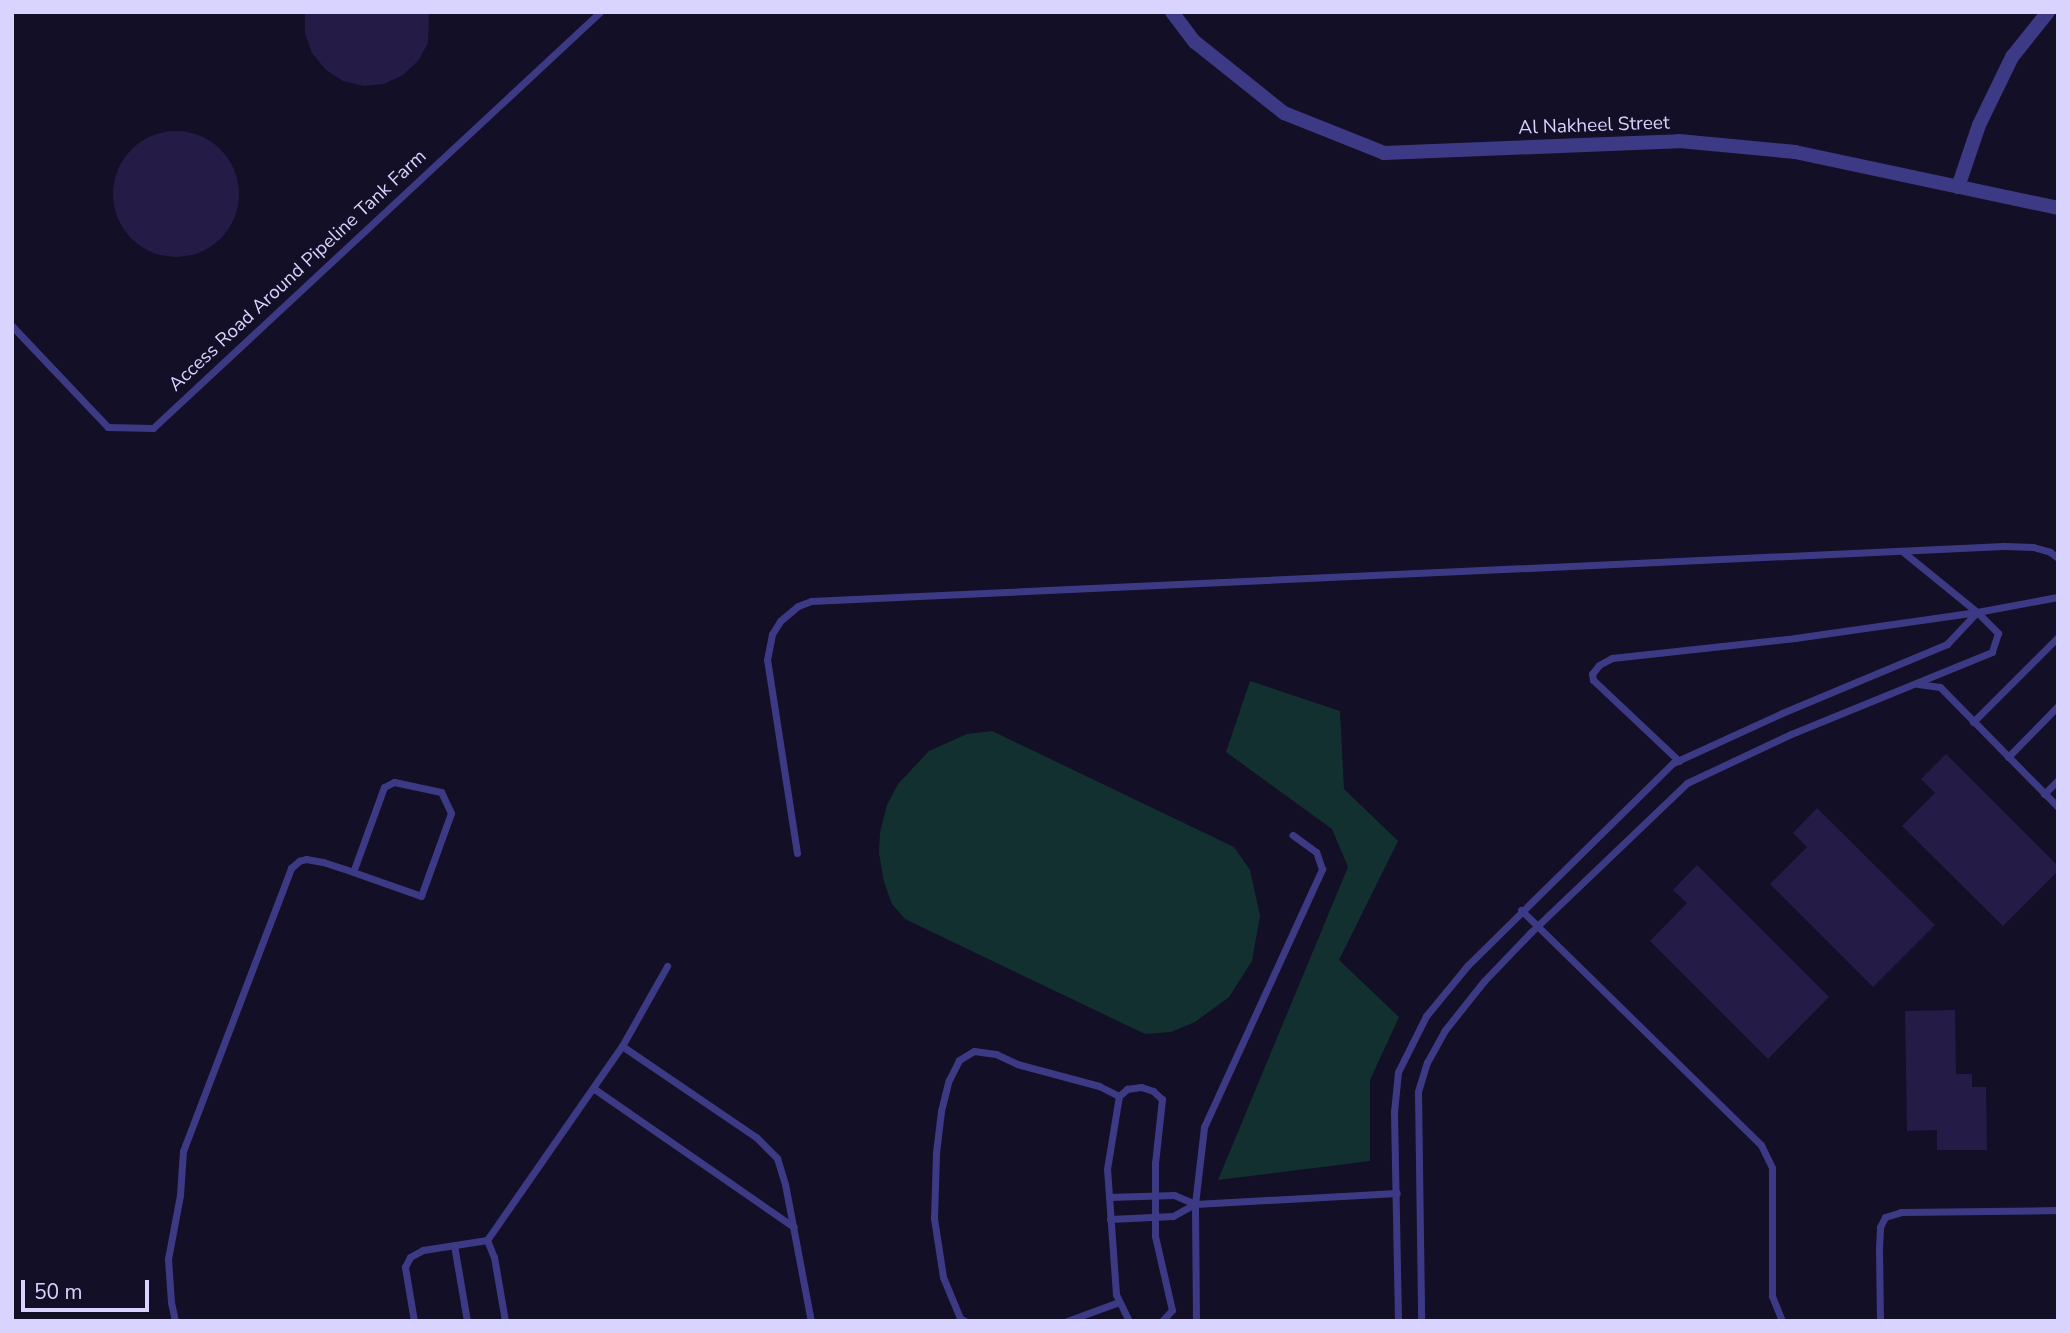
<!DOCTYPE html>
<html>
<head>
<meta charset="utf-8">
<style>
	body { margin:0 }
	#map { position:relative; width:2070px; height:1333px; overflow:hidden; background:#130f26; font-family:"Nunito Sans",sans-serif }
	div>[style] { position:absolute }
	.green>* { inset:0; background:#12302f }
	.building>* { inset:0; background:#241b47 }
	.round { border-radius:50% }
	.lane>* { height:7px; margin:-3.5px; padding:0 3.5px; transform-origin:3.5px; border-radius:3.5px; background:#3d3a85 }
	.street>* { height:14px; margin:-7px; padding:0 7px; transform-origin:7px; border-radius:7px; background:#3d3a85 }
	span { translate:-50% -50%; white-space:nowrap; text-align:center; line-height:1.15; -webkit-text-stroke:6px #130f26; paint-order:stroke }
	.street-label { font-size:19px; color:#d9d4ff }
	.frame { position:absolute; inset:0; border:14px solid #d9d4ff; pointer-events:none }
	.scale { position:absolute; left:21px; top:1280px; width:128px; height:32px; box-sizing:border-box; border:4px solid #d9d4ff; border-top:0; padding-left:9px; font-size:21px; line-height:24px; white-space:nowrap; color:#d9d4ff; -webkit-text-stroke:5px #130f26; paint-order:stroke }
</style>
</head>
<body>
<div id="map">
	<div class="green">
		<div style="clip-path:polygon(1250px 681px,1340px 711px,1344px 789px,1398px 841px,1339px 960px,1399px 1017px,1370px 1080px,1370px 1161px,1218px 1180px,1348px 867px,1332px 829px,1226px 752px)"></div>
		<div style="clip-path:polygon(992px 731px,1234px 847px,1250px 870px,1260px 916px,1252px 961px,1229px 997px,1195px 1022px,1171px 1032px,1145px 1034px,905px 919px,892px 904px,884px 882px,879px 853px,880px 832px,887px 805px,898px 784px,929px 751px,967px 734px)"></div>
	</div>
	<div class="building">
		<div style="clip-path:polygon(305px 12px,429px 12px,428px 43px,418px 61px,403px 75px,384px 84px,364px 86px,343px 81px,326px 70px,312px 53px,305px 34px)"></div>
		<div class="round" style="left:113px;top:131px;width:126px;height:126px"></div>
		<div style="clip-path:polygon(1946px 754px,2058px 866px,2058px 871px,2003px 926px,1902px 826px,1935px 793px,1921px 779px)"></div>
		<div style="clip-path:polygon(1817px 808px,1935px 925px,1873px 987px,1770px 884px,1807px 847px,1793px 833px)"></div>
		<div style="clip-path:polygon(1697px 865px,1829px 997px,1768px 1059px,1650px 941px,1687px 903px,1673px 890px)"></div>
		<div style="clip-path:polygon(1955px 1010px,1956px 1074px,1972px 1074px,1972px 1087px,1986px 1087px,1987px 1150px,1937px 1150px,1937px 1130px,1907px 1131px,1905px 1011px)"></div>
	</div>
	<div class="lane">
		<div style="left:12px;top:326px;width:139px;rotate:46.5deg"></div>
		<div style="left:108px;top:427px;width:45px;rotate:1.3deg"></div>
		<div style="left:153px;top:428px;width:611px;rotate:-42.94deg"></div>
		<div style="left:1902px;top:551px;width:97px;rotate:39.1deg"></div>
		<div style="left:1918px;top:684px;width:22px;rotate:8deg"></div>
		<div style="left:1940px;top:687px;width:168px;rotate:45.5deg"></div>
		<div style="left:1973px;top:722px;width:120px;rotate:-45deg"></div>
		<div style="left:2008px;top:757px;width:71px;rotate:-45.6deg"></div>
		<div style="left:1679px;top:761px;width:118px;rotate:-136.7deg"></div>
		<div style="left:1593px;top:680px;width:6px;rotate:-99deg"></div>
		<div style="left:1592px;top:674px;width:11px;rotate:-52deg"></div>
		<div style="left:1599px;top:665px;width:15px;rotate:-28deg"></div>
		<div style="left:1612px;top:658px;width:184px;rotate:-6.2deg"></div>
		<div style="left:1795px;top:638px;width:184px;rotate:-8.1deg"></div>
		<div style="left:1977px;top:612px;width:82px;rotate:-10.5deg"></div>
		<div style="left:2044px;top:794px;width:20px;rotate:-45deg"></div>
		<div style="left:797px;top:853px;width:195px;rotate:-98.8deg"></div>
		<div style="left:767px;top:660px;width:26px;rotate:-79deg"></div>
		<div style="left:772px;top:634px;width:15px;rotate:-58deg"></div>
		<div style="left:780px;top:621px;width:23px;rotate:-40deg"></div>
		<div style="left:798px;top:606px;width:14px;rotate:-21deg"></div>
		<div style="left:811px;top:601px;width:1194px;rotate:-2.64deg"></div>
		<div style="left:2004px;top:546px;width:29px;rotate:2deg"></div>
		<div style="left:2033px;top:547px;width:18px;rotate:16deg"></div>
		<div style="left:2050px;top:552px;width:10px;rotate:37deg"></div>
		<div style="left:1521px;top:910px;width:336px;rotate:44.4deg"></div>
		<div style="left:1761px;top:1145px;width:25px;rotate:64deg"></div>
		<div style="left:1772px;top:1168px;width:128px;rotate:90deg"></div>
		<div style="left:1772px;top:1296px;width:27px;rotate:68deg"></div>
		<div style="left:622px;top:1046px;width:162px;rotate:34.2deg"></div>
		<div style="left:756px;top:1137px;width:30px;rotate:45deg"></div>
		<div style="left:777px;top:1158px;width:27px;rotate:73deg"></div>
		<div style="left:785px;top:1184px;width:139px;rotate:79.3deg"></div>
		<div style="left:593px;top:1088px;width:244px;rotate:34.7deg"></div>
		<div style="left:1109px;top:1197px;width:65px;rotate:-1.8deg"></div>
		<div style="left:1174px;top:1195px;width:23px;rotate:23deg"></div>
		<div style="left:1110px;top:1219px;width:63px;rotate:-2.7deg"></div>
		<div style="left:1173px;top:1216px;width:25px;rotate:-29deg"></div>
		<div style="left:1195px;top:1204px;width:202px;rotate:-3.1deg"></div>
		<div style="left:487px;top:1240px;width:18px;rotate:68deg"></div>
		<div style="left:494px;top:1257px;width:65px;rotate:80.2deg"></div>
		<div style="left:454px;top:1245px;width:77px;rotate:80.3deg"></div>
		<div style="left:175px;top:1321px;width:19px;rotate:-102deg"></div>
		<div style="left:171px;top:1302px;width:43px;rotate:-94deg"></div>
		<div style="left:168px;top:1259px;width:65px;rotate:-79.4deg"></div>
		<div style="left:180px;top:1195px;width:44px;rotate:-86.1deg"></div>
		<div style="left:183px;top:1151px;width:303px;rotate:-69.1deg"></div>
		<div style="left:291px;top:868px;width:11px;rotate:-41deg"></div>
		<div style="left:299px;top:861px;width:7px;rotate:-16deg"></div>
		<div style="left:306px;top:859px;width:17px;rotate:10deg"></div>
		<div style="left:323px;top:862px;width:32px;rotate:18deg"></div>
		<div style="left:353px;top:872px;width:72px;rotate:19.4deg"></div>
		<div style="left:421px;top:896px;width:88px;rotate:-70.1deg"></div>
		<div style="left:451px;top:813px;width:23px;rotate:-115deg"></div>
		<div style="left:441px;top:792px;width:48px;rotate:-168deg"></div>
		<div style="left:394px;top:782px;width:11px;rotate:153deg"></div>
		<div style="left:384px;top:787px;width:90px;rotate:110deg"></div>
		<div style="left:414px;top:1321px;width:55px;rotate:-99.5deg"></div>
		<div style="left:405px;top:1267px;width:11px;rotate:-63deg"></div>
		<div style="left:410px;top:1257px;width:15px;rotate:-28deg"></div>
		<div style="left:423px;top:1250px;width:65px;rotate:-8.9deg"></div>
		<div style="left:487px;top:1240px;width:236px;rotate:-55.2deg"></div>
		<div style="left:622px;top:1046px;width:92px;rotate:-60.6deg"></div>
		<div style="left:965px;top:1321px;width:6px;rotate:-149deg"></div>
		<div style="left:960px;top:1318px;width:44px;rotate:-112.5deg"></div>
		<div style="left:943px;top:1277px;width:60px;rotate:-98.7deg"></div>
		<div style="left:934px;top:1218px;width:65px;rotate:-88.2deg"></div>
		<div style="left:936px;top:1153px;width:42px;rotate:-83.2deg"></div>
		<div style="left:941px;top:1111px;width:32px;rotate:-76deg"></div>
		<div style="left:949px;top:1080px;width:22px;rotate:-63deg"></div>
		<div style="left:959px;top:1060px;width:17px;rotate:-31deg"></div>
		<div style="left:974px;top:1051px;width:22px;rotate:8deg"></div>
		<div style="left:996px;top:1054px;width:23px;rotate:25deg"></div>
		<div style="left:1017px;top:1064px;width:85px;rotate:15deg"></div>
		<div style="left:1099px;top:1086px;width:22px;rotate:27deg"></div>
		<div style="left:1067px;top:1321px;width:55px;rotate:-20.1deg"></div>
		<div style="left:1129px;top:1321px;width:30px;rotate:-116deg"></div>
		<div style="left:1116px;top:1294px;width:125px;rotate:-94.1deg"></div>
		<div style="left:1107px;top:1169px;width:74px;rotate:-80.7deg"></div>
		<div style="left:1119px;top:1096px;width:11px;rotate:-41deg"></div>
		<div style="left:1127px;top:1089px;width:14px;rotate:-8deg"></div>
		<div style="left:1141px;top:1087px;width:13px;rotate:18deg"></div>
		<div style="left:1153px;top:1091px;width:12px;rotate:42deg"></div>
		<div style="left:1162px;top:1099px;width:64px;rotate:96.2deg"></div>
		<div style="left:1155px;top:1163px;width:73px;rotate:90deg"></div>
		<div style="left:1155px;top:1236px;width:76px;rotate:77.1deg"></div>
		<div style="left:1172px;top:1310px;width:15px;rotate:132deg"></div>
		<div style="left:1196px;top:1321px;width:117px;rotate:-90.5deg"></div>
		<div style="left:1195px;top:1204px;width:78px;rotate:-83.3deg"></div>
		<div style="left:1204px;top:1127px;width:284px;rotate:-65.4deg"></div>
		<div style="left:1322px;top:869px;width:18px;rotate:-109deg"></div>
		<div style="left:1316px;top:852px;width:29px;rotate:-144deg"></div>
		<div style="left:1398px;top:1321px;width:209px;rotate:-91.1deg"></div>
		<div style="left:1394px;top:1112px;width:40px;rotate:-84.3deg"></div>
		<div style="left:1398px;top:1072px;width:63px;rotate:-63.4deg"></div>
		<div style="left:1426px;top:1016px;width:65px;rotate:-50.6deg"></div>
		<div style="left:1467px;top:966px;width:289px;rotate:-44.6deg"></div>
		<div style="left:1673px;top:763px;width:120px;rotate:-24.6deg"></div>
		<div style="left:1782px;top:713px;width:179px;rotate:-22.7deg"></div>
		<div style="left:1947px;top:644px;width:44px;rotate:-46.8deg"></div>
		<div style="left:1977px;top:612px;width:30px;rotate:45deg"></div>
		<div style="left:1998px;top:633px;width:20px;rotate:108deg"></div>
		<div style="left:1992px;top:652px;width:217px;rotate:157.8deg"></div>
		<div style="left:1791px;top:734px;width:115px;rotate:154.8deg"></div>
		<div style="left:1687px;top:783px;width:216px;rotate:136.3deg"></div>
		<div style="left:1531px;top:932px;width:68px;rotate:133.8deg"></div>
		<div style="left:1484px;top:981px;width:63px;rotate:128.5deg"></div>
		<div style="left:1445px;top:1030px;width:37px;rotate:119deg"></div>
		<div style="left:1427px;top:1062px;width:31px;rotate:107deg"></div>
		<div style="left:1418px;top:1092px;width:229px;rotate:89.2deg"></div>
		<div style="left:1880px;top:1321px;width:73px;rotate:-90.8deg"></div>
		<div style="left:1879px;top:1248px;width:21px;rotate:-87deg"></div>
		<div style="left:1880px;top:1227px;width:11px;rotate:-63deg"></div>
		<div style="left:1885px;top:1217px;width:17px;rotate:-17deg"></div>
		<div style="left:1901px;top:1212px;width:157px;rotate:-0.7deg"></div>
	</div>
	<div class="street">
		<div style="left:1172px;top:12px;width:38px;rotate:53deg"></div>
		<div style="left:1195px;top:42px;width:114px;rotate:38.6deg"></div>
		<div style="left:1284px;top:113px;width:108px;rotate:21.8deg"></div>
		<div style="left:1384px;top:153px;width:295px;rotate:-2.3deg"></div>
		<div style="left:1679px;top:141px;width:117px;rotate:5.4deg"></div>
		<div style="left:1795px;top:152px;width:269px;rotate:12deg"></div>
		<div style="left:1958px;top:187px;width:65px;rotate:-71.3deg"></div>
		<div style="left:1979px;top:125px;width:76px;rotate:-64.1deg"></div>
		<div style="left:2012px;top:57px;width:58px;rotate:-51.3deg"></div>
	</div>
	<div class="street-label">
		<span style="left:1594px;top:126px;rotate:-2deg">Al Nakheel Street</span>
		<span style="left:298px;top:271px;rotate:-43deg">Access Road Around Pipeline Tank Farm</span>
	</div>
	<div class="frame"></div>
	<div class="scale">50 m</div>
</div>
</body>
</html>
